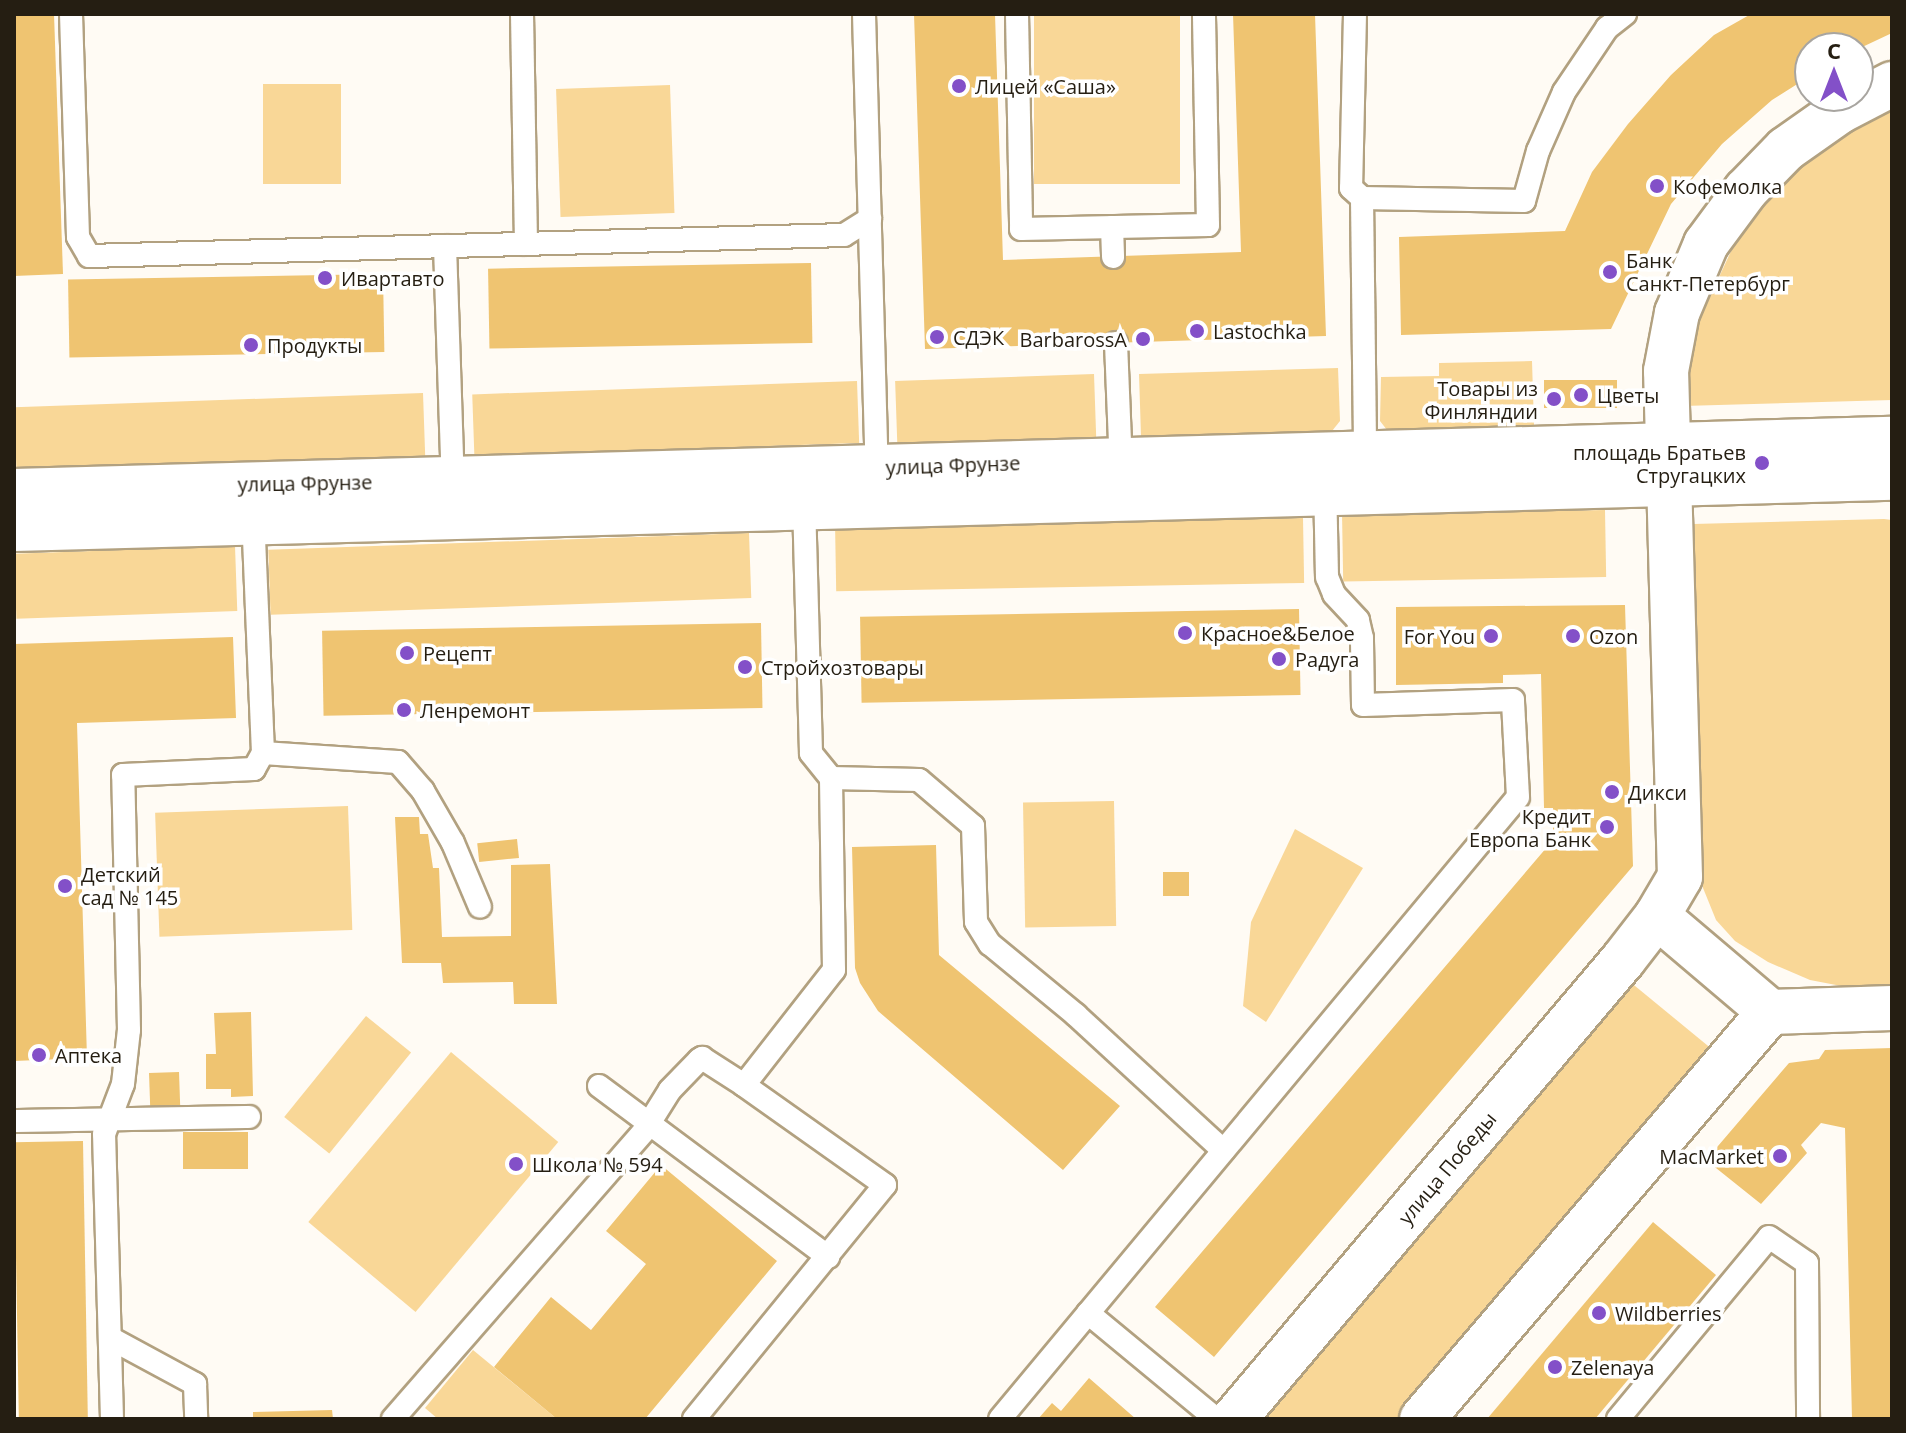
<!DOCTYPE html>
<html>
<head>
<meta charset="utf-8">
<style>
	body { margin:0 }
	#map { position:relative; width:1906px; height:1433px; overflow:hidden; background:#fffbf4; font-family:"Open Sans",sans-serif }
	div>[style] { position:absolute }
	.green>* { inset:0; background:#f9d797; transform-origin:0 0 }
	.building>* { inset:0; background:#efc471; transform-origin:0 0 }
	.roads { filter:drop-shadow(2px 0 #b2a180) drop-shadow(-2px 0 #b2a180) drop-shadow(0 2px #b2a180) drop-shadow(0 -2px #b2a180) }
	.service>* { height:22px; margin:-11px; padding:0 11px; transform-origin:11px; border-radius:11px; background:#fff }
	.minor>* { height:44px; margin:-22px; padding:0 22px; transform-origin:22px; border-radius:22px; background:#fff }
	.tertiary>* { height:44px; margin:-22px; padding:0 22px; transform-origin:22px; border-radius:22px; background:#fff }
	.dots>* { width:22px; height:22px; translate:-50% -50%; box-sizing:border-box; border:4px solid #fff; border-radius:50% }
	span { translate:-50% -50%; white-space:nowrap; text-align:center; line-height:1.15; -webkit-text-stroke:7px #fff; paint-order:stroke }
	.poi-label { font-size:20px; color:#251e12 }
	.left { translate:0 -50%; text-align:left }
	.right { translate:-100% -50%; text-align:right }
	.street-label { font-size:20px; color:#251e12 }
	.frame { position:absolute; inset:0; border:16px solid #251e12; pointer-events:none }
	.north { position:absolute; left:1794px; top:32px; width:80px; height:80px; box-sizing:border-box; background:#fff; border:2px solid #a8a5a0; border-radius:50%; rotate:0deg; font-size:22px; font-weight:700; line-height:32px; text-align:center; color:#251e12 }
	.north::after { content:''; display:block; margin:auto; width:28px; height:36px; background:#8350c8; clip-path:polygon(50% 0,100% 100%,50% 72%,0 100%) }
</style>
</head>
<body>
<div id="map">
	<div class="green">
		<div style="left:1034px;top:14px;width:146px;height:170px"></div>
		<div style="left:263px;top:84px;width:78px;height:100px"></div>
		<div style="left:670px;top:85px;width:128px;height:114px;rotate:88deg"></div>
		<div style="clip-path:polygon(1892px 108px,1892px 400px,1683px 406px,1689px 358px,1702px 314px,1738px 236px,1771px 193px,1810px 160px,1859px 123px)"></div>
		<div style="clip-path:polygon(1532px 361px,1534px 425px,1387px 430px,1380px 421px,1381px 377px,1439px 376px,1439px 363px)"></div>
		<div style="clip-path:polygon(1338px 368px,1340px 421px,1332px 431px,1141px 436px,1139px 374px)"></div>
		<div style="left:1094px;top:374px;width:63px;height:199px;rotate:88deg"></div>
		<div style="left:857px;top:381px;width:62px;height:385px;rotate:88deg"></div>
		<div style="left:423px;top:393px;width:63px;height:409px;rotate:88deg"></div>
		<div style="left:1605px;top:510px;width:67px;height:263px;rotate:89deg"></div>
		<div style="left:1303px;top:518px;width:65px;height:468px;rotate:89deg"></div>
		<div style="clip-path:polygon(1884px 519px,1892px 520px,1892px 988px,1857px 989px,1810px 980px,1768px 962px,1735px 941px,1716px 920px,1703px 888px,1698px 805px,1693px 524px)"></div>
		<div style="left:749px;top:533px;width:65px;height:481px;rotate:88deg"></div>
		<div style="left:235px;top:546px;width:65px;height:221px;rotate:88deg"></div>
		<div style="left:1114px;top:801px;width:125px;height:91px;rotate:89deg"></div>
		<div style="left:348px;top:806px;width:124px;height:193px;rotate:88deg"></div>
		<div style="clip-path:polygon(1295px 829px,1363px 868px,1266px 1022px,1243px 1006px,1251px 922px)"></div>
		<div style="clip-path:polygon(1629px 981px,1713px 1050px,1399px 1419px,1260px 1419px)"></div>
		<div style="left:366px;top:1016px;width:58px;height:130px;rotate:39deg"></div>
		<div style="left:451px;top:1052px;width:140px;height:222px;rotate:40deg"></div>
		<div style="clip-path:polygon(473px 1350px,557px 1419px,438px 1419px,425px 1408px)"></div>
	</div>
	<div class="building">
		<div style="clip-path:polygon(14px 14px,54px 14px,63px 274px,14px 276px)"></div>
		<div style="clip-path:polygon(914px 14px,995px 14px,1003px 260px,1241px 252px,1233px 14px,1315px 14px,1326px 336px,925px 349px)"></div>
		<div style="clip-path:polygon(1751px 14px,1892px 14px,1892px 33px,1858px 49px,1810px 48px,1810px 76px,1772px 100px,1722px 144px,1671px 204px,1611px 329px,1401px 335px,1399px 237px,1565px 231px,1592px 172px,1628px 124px,1671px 75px,1714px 35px)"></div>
		<div style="left:811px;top:263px;width:80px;height:323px;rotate:89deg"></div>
		<div style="left:383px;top:274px;width:78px;height:315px;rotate:89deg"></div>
		<div style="left:1617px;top:380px;width:28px;height:73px;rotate:90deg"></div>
		<div style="clip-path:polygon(1625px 605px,1633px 866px,1214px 1357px,1155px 1307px,1553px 840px,1553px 808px,1544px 808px,1541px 674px,1503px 675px,1503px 683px,1396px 685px,1396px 607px)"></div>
		<div style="left:1299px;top:609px;width:86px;height:439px;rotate:89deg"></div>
		<div style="left:761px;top:623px;width:85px;height:439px;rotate:89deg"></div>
		<div style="clip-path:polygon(233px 637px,236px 718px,77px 723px,87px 1058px,14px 1061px,14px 644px)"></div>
		<div style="clip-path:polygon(395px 817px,419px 817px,420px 834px,428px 834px,433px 868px,439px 868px,442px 937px,511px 936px,511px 865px,550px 864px,557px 1004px,514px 1004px,513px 982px,443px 983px,441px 963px,402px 963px)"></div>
		<div style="left:517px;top:839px;width:19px;height:40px;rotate:84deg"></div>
		<div style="clip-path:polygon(936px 845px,939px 955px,1120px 1106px,1063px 1170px,878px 1011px,860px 983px,855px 968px,852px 847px)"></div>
		<div style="left:1163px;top:872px;width:26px;height:24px"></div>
		<div style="clip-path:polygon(251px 1012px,253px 1096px,231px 1097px,231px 1089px,206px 1089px,206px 1054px,216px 1054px,214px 1013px)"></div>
		<div style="clip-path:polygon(1892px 1048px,1892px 1419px,1852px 1419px,1845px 1128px,1821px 1123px,1801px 1145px,1807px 1153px,1761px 1204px,1706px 1160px,1789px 1063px,1819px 1059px,1825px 1050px)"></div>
		<div style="left:179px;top:1072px;width:37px;height:30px;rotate:88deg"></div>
		<div style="left:183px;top:1132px;width:65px;height:37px"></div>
		<div style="left:83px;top:1141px;width:278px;height:69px;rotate:89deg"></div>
		<div style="clip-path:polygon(661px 1165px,777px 1261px,645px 1419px,557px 1419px,494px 1367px,551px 1297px,591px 1330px,646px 1264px,606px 1231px)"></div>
		<div style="clip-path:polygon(1653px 1222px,1716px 1275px,1595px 1419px,1487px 1419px)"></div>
		<div style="clip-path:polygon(1089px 1378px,1136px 1419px,1038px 1419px,1052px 1403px,1061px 1411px)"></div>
		<div style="clip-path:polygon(332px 1410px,333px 1419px,253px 1419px,253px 1412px)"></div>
	</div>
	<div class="roads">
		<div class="service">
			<div style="left:71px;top:14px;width:223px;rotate:88.2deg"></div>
			<div style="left:78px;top:237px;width:22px;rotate:60deg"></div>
			<div style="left:89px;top:256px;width:755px;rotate:-1.59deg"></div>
			<div style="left:844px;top:235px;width:31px;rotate:-32deg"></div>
			<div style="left:522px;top:14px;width:230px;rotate:89deg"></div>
			<div style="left:864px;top:14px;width:459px;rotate:88.4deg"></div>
			<div style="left:1017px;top:14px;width:215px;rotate:88.9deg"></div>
			<div style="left:1021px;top:229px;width:187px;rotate:-1.2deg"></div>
			<div style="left:1208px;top:225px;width:211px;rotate:-91.1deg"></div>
			<div style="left:1355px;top:14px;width:174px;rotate:91.3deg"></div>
			<div style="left:1351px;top:188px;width:15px;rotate:42deg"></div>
			<div style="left:1362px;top:198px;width:162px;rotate:1.1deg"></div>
			<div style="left:1524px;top:201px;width:52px;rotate:-74.4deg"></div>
			<div style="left:1538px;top:151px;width:64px;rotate:-66.2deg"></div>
			<div style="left:1564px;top:92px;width:77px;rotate:-56.1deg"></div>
			<div style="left:1607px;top:28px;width:23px;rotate:-38deg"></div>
			<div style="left:1362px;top:198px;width:263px;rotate:89.3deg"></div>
			<div style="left:1112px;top:227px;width:30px;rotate:88deg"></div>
			<div style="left:445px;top:246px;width:238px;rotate:88.1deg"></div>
			<div style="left:1116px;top:343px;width:122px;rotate:87.7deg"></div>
			<div style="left:263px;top:753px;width:135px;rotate:3.8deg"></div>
			<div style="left:398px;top:762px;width:38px;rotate:49deg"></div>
			<div style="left:423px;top:791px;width:60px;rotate:60deg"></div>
			<div style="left:453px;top:843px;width:69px;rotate:67.1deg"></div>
			<div style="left:831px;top:778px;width:88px;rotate:1.3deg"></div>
			<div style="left:919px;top:780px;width:71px;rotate:40.4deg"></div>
			<div style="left:973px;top:826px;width:96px;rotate:88.2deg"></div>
			<div style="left:976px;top:922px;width:26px;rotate:58deg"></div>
			<div style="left:990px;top:944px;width:112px;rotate:39.5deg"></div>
			<div style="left:1076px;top:1015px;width:200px;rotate:42.6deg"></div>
			<div style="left:599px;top:1086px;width:286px;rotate:36.7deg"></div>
			<div style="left:14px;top:1121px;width:235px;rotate:-1deg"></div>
			<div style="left:1088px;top:1313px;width:166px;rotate:39.6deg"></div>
			<div style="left:110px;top:1338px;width:97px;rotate:28.4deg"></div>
			<div style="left:195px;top:1384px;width:35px;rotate:88deg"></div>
			<div style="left:112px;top:1419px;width:285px;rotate:-91.6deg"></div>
			<div style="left:104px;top:1134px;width:53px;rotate:-69.2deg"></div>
			<div style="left:123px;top:1084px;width:54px;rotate:-83.7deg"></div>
			<div style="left:129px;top:1030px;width:255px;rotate:-91.3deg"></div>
			<div style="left:123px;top:775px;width:131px;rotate:-2.6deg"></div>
			<div style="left:254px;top:769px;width:18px;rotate:-61deg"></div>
			<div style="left:263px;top:753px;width:237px;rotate:-92.4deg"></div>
			<div style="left:393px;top:1419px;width:383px;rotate:-48.9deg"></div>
			<div style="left:645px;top:1130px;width:47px;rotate:-58deg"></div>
			<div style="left:670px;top:1090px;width:42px;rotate:-46deg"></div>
			<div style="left:699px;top:1060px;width:4px;rotate:-34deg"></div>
			<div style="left:702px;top:1058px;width:50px;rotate:32.7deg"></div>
			<div style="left:744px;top:1085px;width:146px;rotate:-52deg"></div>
			<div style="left:834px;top:970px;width:192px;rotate:-90.9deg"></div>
			<div style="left:831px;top:778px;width:32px;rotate:-129deg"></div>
			<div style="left:811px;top:753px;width:251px;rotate:-91.6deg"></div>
			<div style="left:694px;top:1419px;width:302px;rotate:-50.8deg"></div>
			<div style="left:885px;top:1185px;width:173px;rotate:-144.7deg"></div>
			<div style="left:1000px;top:1419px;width:809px;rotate:-50.21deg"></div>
			<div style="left:1518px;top:797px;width:97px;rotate:-93deg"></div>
			<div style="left:1513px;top:700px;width:150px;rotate:178.1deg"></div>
			<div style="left:1363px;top:705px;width:67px;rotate:-90.9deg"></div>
			<div style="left:1362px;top:638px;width:18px;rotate:-103deg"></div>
			<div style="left:1358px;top:620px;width:35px;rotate:-133deg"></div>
			<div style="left:1334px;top:594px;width:18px;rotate:-112deg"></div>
			<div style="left:1327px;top:577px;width:92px;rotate:-91.2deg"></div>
			<div style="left:1618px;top:1419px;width:236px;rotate:-50.3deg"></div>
			<div style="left:1769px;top:1237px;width:46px;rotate:34.4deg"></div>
			<div style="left:1807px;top:1263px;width:156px;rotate:89.6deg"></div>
		</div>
		<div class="minor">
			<div style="left:1657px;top:916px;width:148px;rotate:40.3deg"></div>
			<div style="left:1770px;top:1012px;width:122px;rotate:-1.9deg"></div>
			<div style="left:1234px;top:1419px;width:602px;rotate:-49.72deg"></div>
			<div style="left:1623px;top:960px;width:56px;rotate:-52.3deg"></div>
			<div style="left:1657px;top:916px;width:45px;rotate:-59.5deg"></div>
			<div style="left:1680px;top:877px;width:506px;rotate:-91.58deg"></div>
			<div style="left:1666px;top:371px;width:59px;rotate:-79.3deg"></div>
			<div style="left:1677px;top:313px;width:75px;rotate:-67.2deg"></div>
			<div style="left:1706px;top:244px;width:67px;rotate:-53.5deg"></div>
			<div style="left:1746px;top:190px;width:57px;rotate:-45.7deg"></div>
			<div style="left:1786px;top:149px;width:66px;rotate:-35.1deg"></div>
			<div style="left:1840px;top:111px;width:59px;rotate:-27.4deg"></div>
			<div style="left:1422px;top:1419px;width:535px;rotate:-49.47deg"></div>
		</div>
		<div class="tertiary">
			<div style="left:14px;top:491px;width:1879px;rotate:-1.59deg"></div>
			<div style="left:14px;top:529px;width:1879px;rotate:-1.56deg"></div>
		</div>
	</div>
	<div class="dots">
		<div style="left:959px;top:86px;background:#8350c8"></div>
		<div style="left:1657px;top:186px;background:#8350c8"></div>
		<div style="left:1610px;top:272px;background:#8350c8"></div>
		<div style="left:325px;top:278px;background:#8350c8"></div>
		<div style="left:1197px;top:331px;background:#8350c8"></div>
		<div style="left:937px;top:337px;background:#8350c8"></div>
		<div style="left:1143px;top:339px;background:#8350c8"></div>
		<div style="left:251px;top:345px;background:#8350c8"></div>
		<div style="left:1581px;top:395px;background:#8350c8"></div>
		<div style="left:1554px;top:399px;background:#8350c8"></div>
		<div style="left:1762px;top:463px;background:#8350c8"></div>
		<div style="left:1185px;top:633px;background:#8350c8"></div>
		<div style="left:1491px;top:636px;background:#8350c8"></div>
		<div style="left:1573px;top:636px;background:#8350c8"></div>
		<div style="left:407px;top:653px;background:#8350c8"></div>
		<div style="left:1279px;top:659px;background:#8350c8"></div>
		<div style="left:745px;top:667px;background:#8350c8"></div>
		<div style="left:404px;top:710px;background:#8350c8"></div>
		<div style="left:1612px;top:792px;background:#8350c8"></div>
		<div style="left:1607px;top:827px;background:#8350c8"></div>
		<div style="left:65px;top:886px;background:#8350c8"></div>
		<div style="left:39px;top:1055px;background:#8350c8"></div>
		<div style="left:1780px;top:1156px;background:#8350c8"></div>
		<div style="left:516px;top:1164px;background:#8350c8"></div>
		<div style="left:1599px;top:1313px;background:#8350c8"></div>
		<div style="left:1555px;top:1367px;background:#8350c8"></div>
	</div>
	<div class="poi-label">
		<span class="left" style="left:975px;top:86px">Лицей «Саша»</span>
		<span class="left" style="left:1673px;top:186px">Кофемолка</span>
		<span class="left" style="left:1626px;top:272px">Банк<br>Санкт-Петербург</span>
		<span class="left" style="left:341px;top:278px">Ивартавто</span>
		<span class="left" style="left:1213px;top:331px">Lastochka</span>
		<span class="left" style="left:953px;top:337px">СДЭК</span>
		<span class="right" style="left:1127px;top:339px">BarbarossA</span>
		<span class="left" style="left:267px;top:345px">Продукты</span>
		<span class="right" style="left:1538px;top:400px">Товары из<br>Финляндии</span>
		<span class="left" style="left:1597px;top:395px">Цветы</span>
		<span class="right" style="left:1746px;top:464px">площадь Братьев<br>Стругацких</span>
		<span class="left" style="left:1201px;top:633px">Красное&amp;Белое</span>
		<span class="right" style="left:1475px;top:636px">For You</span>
		<span class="left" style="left:1589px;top:636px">Ozon</span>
		<span class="left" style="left:423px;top:653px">Рецепт</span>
		<span class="left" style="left:1295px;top:659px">Радуга</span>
		<span class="left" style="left:761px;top:667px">Стройхозтовары</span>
		<span class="left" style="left:420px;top:710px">Ленремонт</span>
		<span class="left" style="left:1628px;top:792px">Дикси</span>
		<span class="right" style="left:1591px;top:828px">Кредит<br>Европа Банк</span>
		<span class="left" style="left:81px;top:886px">Детский<br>сад № 145</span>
		<span class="left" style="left:55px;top:1055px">Аптека</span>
		<span class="right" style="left:1764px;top:1156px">MacMarket</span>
		<span class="left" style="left:532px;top:1164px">Школа № 594</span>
		<span class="left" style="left:1615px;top:1313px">Wildberries</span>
		<span class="left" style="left:1571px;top:1367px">Zelenaya</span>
	</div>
	<div class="street-label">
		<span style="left:953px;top:465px;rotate:-2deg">улица Фрунзе</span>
		<span style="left:305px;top:483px;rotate:-1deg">улица Фрунзе</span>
		<span style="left:1447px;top:1168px;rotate:-50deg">улица Победы</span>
	</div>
	<div class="frame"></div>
	<div class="north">С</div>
</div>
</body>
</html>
